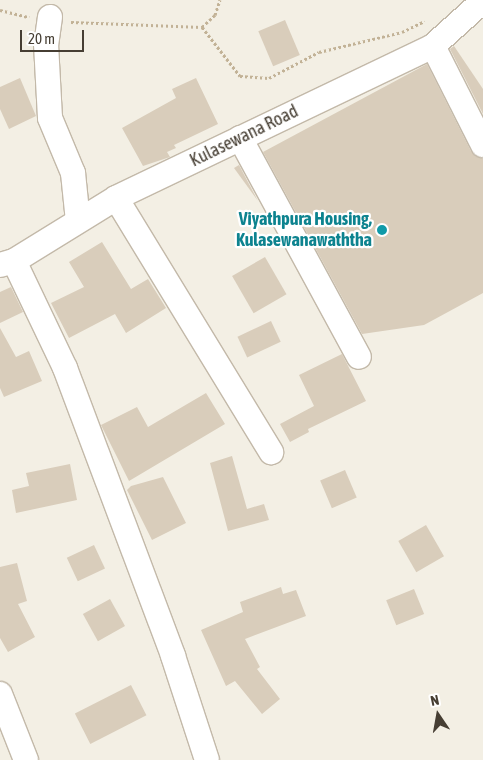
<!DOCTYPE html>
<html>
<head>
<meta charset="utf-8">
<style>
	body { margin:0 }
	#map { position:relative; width:483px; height:760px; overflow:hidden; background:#f3efe4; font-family:"Asap Condensed",sans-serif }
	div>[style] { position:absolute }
	.building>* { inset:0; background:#d9cdbb; transform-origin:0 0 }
	.path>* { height:3px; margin-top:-1.5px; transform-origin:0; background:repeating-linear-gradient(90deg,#c2b296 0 2.5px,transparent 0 5px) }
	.roads { filter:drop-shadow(1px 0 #c3b9a9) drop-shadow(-1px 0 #c3b9a9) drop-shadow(0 1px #c3b9a9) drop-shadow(0 -1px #c3b9a9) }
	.street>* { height:24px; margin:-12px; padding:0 12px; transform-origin:12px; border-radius:12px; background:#fff }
	.dots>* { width:14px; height:14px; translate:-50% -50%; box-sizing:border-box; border:2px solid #fff; border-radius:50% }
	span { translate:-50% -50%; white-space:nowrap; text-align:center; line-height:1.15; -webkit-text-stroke:4.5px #fff; paint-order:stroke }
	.street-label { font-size:18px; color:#463e33 }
	.culture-label { font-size:18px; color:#0d838f; font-weight:700 }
	.right { translate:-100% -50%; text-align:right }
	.north { position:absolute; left:413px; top:690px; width:50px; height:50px; -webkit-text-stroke:4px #fff; paint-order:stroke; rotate:348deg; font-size:14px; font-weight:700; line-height:20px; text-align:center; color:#463e33 }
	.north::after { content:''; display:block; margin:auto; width:18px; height:22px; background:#463e33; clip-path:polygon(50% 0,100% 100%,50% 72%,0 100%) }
	.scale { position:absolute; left:20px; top:30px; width:64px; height:22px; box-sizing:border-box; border:2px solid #463e33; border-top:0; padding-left:6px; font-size:15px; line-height:18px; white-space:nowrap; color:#463e33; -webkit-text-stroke:4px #fff; paint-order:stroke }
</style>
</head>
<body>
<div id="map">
	<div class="building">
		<div style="left:285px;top:20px;width:38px;height:29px;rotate:67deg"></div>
		<div style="clip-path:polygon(454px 46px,483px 89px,483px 114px,450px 49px)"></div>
		<div style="clip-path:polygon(427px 64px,471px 151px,483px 159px,483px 293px,424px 325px,362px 334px,263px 152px)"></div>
		<div style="clip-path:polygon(20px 78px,36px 116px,9px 129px,0 109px,0 87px)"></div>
		<div style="clip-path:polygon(196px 78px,218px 124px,174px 145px,176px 148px,167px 152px,170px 157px,143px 166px,122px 128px,176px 98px,172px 89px)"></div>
		<div style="clip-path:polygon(239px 165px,258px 201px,234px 168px)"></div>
		<div style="clip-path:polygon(102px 242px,131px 289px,148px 279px,166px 308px,126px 333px,115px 314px,69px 338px,51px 303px,84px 287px,69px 262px)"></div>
		<div style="left:265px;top:257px;width:43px;height:38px;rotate:60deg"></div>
		<div style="clip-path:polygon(11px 287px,23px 312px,0 323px,0 292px)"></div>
		<div style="left:271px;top:321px;width:23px;height:37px;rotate:65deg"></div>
		<div style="clip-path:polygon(0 328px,16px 357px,29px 351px,42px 381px,4px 397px,0 388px)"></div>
		<div style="clip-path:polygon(342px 354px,366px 401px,308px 429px,309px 432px,290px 442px,280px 424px,314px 406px,299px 375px)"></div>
		<div style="clip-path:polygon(206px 393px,225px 424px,129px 481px,101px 425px,137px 407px,148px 427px)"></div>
		<div style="clip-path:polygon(232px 456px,247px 509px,264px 504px,269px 520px,228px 531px,210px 463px)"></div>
		<div style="clip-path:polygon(70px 464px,77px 500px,16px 513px,12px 490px,29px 486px,26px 473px)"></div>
		<div style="left:345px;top:470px;width:30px;height:27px;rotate:67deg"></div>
		<div style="clip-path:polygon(163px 477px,186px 523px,152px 540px,127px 490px,131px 486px)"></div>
		<div style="left:426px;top:525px;width:36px;height:32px;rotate:60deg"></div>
		<div style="left:94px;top:545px;width:26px;height:30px;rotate:65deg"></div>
		<div style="clip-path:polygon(17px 563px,27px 601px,18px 604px,35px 637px,8px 652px,0 638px,0 567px)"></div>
		<div style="clip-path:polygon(281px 587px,283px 594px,296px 590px,306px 616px,245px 639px,260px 667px,257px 669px,280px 699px,262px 714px,235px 681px,226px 686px,201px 630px,243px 612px,240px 602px)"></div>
		<div style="left:414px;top:589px;width:27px;height:30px;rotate:68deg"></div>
		<div style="left:110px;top:599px;width:31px;height:31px;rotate:61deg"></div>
		<div style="left:131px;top:685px;width:34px;height:63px;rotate:63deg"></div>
	</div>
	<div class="path">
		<div style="left:0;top:10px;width:30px;rotate:14deg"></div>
		<div style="left:71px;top:22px;width:131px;rotate:2.2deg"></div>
		<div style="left:202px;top:27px;width:62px;rotate:52.2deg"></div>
		<div style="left:240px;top:76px;width:29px;rotate:4deg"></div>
		<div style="left:269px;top:78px;width:56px;rotate:-27.5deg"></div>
		<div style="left:319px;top:52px;width:85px;rotate:-13.5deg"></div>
		<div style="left:402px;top:32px;width:25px;rotate:-26deg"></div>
		<div style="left:202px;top:27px;width:18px;rotate:-43deg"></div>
		<div style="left:215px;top:15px;width:16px;rotate:-72deg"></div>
	</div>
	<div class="roads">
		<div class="street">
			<div style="left:50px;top:17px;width:27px;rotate:98deg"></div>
			<div style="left:46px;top:44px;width:74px;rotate:86.9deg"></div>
			<div style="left:50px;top:118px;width:60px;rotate:67.3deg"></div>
			<div style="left:73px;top:173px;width:48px;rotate:84.1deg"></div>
			<div style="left:433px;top:46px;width:111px;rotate:63.2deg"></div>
			<div style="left:240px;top:138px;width:249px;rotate:61.5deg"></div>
			<div style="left:116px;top:198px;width:298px;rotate:58.6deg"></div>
			<div style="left:14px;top:261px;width:119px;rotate:64.5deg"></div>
			<div style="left:65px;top:368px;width:308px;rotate:69.4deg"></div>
			<div style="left:173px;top:656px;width:109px;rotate:71.9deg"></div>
			<div style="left:0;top:265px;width:15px;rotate:-16deg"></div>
			<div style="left:14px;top:261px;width:120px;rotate:-31.7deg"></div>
			<div style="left:116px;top:198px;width:352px;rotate:-25.6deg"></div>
			<div style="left:433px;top:46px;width:67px;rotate:-42deg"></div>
			<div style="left:0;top:694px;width:71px;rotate:68.5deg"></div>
		</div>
	</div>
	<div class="dots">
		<div style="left:382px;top:230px;background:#0f9aa8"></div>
	</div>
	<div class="street-label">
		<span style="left:244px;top:136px;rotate:-26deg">Kulasewana Road</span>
	</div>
	<div class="culture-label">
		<span class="right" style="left:372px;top:230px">Viyathpura Housing,<br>Kulasewanawaththa</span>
	</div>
	<div class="north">N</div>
	<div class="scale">20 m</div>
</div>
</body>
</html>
